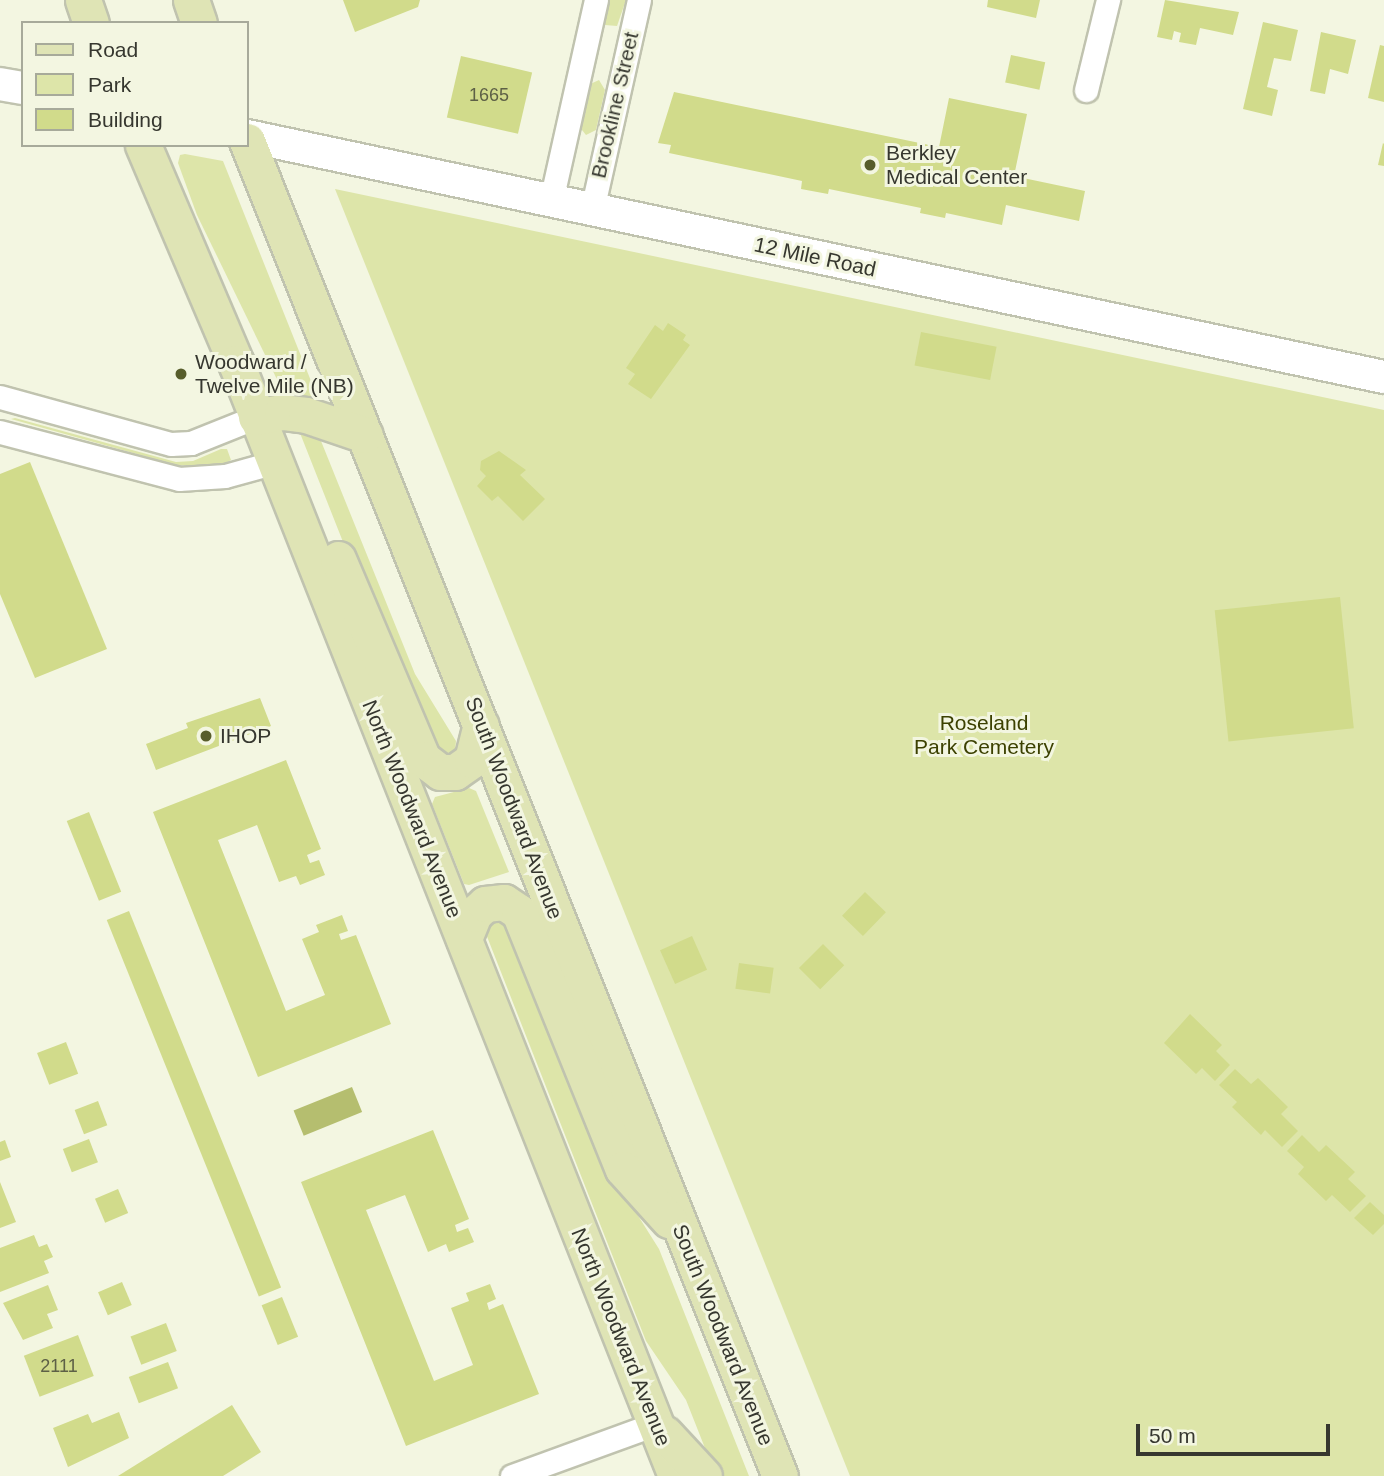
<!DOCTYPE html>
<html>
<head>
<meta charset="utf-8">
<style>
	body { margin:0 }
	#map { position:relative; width:1384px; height:1476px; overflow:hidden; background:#f3f6e1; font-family:Helvetica,sans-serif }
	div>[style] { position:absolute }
	.green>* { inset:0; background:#dde5a9 }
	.water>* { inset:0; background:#b5be6f; transform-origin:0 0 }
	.building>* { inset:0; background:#d1db8b; transform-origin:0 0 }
	.roads { filter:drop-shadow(2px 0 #c0c3af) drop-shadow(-2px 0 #c0c3af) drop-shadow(0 2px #c0c3af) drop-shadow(0 -2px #c0c3af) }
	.street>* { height:23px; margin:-11.5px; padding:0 11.5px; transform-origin:11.5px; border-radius:11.5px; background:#fff }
	.secondary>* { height:32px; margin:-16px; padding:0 16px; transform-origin:16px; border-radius:16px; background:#fff }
	.primary>* { height:35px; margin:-17.5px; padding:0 17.5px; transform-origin:17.5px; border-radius:17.5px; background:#dfe4b5 }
	.dots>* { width:19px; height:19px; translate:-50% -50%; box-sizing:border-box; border:4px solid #f3f6e1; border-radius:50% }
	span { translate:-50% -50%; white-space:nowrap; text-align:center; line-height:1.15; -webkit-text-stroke:6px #f3f6e1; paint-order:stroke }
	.number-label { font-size:18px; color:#5d6046 }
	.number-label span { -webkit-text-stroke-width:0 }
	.street-label { font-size:21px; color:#36372f }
	.poi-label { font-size:21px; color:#36372f }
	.left { translate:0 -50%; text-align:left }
	.park-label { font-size:21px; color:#3c4101 }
	.legend { position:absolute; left:21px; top:21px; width:228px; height:126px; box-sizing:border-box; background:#f3f6e1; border:2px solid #a7aa9a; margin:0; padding:9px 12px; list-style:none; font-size:21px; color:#36372f }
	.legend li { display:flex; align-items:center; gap:14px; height:35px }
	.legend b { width:35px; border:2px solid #a7aa9a }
	.scale { position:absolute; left:1136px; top:1424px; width:194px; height:32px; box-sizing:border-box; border:4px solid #36372f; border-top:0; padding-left:9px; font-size:21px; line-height:24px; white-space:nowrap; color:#36372f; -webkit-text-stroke:5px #f3f6e1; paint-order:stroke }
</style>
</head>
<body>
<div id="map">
	<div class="green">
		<div style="clip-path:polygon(606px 0,626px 0,617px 26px,605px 25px,602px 18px)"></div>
		<div style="clip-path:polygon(599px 80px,605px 90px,596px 130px,586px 135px,578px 125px,586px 86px)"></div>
		<div style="clip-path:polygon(185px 154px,223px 161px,319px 401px,288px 402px,197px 215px,178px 163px,180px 155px)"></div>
		<div style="clip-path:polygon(335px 189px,1384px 410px,1384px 1476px,850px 1476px)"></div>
		<div style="clip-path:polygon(15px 418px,176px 462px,193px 461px,221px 449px,227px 449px,231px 460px,219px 467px,176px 465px,11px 419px)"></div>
		<div style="clip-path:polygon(298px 428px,321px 441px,415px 674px,456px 741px,455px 751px,446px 759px,426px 752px)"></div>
		<div style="clip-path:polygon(469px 788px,476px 791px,509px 872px,469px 885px,464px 884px,432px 804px,435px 797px)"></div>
		<div style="clip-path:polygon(496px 918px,506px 918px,620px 1187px,659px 1249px,749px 1476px,716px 1476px,686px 1400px,646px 1341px,486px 934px,488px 924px)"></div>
	</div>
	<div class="water">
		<div style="left:352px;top:1087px;width:27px;height:63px;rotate:68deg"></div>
	</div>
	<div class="building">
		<div style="clip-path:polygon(343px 0,420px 0,418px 7px,355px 32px)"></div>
		<div style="clip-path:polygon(988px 0,1040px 0,1036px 18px,987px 7px)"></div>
		<div style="clip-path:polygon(1165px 0,1239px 12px,1233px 35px,1200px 28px,1196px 45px,1179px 42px,1181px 33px,1174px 31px,1172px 40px,1157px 37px)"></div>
		<div style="clip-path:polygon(1263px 22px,1298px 30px,1291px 61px,1274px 58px,1267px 87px,1278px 90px,1272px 116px,1243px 109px)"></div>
		<div style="clip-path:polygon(1321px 32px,1356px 40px,1348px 74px,1330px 69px,1325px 94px,1310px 91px)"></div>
		<div style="clip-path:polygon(1380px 45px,1384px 46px,1384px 102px,1368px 98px)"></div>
		<div style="left:1011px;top:55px;width:35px;height:28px;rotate:12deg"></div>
		<div style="left:461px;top:56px;width:73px;height:63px;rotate:13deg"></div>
		<div style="clip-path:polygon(674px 92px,939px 147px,949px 98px,1027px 114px,1014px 176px,1085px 191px,1079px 221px,1006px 205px,1002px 225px,946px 213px,945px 218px,920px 213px,921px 208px,829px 189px,828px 194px,801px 189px,802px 181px,669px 153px,671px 145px,658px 143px)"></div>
		<div style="clip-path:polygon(1383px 143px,1384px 144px,1384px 166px,1378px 165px)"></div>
		<div style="clip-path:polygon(668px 323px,686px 335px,683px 340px,690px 345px,651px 399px,628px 384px,635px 374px,626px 368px,655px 325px,663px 331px)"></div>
		<div style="left:921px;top:332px;width:77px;height:34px;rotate:11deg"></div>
		<div style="clip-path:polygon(499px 451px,526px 470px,520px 475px,545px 499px,523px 521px,498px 496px,492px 501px,477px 486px,486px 476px,480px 470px,481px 461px)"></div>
		<div style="clip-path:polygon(30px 462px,107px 649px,35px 678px,0 594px,0 474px)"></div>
		<div style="left:1340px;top:597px;width:132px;height:126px;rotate:84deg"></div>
		<div style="clip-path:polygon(260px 698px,271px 726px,156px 770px,146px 744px,188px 728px,186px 723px)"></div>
		<div style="clip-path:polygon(286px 760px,321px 849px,307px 855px,310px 863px,319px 860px,325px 875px,300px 885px,296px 876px,279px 882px,257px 825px,218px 840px,286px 1011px,325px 995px,302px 939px,319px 932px,316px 925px,342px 915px,348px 931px,339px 934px,341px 940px,356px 935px,391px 1024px,258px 1077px,153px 812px)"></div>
		<div style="left:89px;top:812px;width:86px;height:24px;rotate:68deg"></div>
		<div style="left:865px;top:892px;width:29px;height:33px;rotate:44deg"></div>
		<div style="left:129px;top:911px;width:406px;height:24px;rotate:68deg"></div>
		<div style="left:692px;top:936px;width:37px;height:35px;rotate:66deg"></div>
		<div style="left:823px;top:944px;width:30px;height:34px;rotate:45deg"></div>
		<div style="left:739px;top:963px;width:35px;height:26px;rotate:8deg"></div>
		<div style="clip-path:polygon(1190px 1014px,1222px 1045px,1216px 1051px,1230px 1065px,1215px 1081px,1202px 1068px,1196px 1074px,1164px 1043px)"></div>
		<div style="left:66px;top:1042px;width:34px;height:31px;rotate:69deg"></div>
		<div style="clip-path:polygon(1235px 1069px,1251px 1084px,1258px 1078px,1288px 1107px,1281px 1114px,1298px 1131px,1282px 1147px,1265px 1130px,1261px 1135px,1232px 1107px,1237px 1102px,1219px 1085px)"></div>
		<div style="left:98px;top:1101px;width:26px;height:25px;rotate:69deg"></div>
		<div style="clip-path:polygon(433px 1130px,469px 1219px,455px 1225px,457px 1232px,468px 1228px,474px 1242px,449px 1252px,446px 1244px,428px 1252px,405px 1195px,366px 1210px,434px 1381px,473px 1365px,451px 1308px,469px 1301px,466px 1293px,490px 1284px,496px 1299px,487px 1303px,489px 1310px,503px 1304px,539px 1394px,406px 1446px,301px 1182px)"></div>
		<div style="clip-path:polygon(1302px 1135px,1319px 1152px,1326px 1145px,1355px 1172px,1348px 1179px,1366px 1196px,1350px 1212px,1332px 1195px,1326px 1201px,1298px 1174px,1304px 1167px,1287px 1151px)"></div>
		<div style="left:89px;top:1139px;width:25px;height:28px;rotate:69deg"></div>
		<div style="clip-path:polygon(5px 1140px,11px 1157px,0 1161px,0 1142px)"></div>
		<div style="clip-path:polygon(0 1182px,16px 1222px,0 1228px)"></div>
		<div style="left:118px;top:1189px;width:26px;height:25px;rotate:67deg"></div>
		<div style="clip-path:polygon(1370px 1202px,1384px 1215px,1384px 1224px,1373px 1235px,1354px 1218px)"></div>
		<div style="clip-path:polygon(34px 1235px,39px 1247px,47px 1244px,53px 1257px,44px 1261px,49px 1273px,0 1292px,0 1248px)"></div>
		<div style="left:122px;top:1282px;width:25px;height:26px;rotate:67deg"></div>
		<div style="clip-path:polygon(48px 1285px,58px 1310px,47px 1314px,53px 1328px,23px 1340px,3px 1303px)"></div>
		<div style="left:282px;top:1297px;width:43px;height:22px;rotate:68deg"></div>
		<div style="left:166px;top:1323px;width:30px;height:38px;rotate:69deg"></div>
		<div style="left:78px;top:1335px;width:44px;height:58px;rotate:69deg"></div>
		<div style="left:168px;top:1362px;width:28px;height:42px;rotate:69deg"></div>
		<div style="clip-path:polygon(232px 1405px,261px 1452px,223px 1476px,118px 1476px)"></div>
		<div style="clip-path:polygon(119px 1412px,129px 1438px,68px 1467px,53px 1428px,88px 1414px,92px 1423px)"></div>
	</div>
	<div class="roads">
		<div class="street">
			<div style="left:1086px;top:90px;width:93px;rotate:-76.3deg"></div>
			<div style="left:551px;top:201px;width:206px;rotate:-77.4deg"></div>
			<div style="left:592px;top:210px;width:215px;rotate:-77.4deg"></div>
			<div style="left:0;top:397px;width:177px;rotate:15.4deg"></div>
			<div style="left:171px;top:444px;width:20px;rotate:-3deg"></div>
			<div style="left:191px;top:443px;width:70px;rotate:-21.8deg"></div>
			<div style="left:0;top:432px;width:185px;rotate:14.7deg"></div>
			<div style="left:179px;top:479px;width:46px;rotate:-3.7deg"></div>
			<div style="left:225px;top:476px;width:53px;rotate:-15.4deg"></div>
			<div style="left:512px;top:1476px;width:152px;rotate:-20deg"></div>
		</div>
		<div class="secondary">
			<div style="left:0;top:84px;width:23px;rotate:10deg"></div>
			<div style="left:247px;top:136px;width:1162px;rotate:11.97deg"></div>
		</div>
		<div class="primary">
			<div style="left:83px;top:0;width:24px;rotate:71deg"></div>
			<div style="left:191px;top:0;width:24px;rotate:71deg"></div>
			<div style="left:247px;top:141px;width:1437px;rotate:68.24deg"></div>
			<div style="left:143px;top:145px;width:237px;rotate:66.9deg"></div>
			<div style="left:236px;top:363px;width:1197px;rotate:68.43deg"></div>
			<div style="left:256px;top:417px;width:26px;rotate:-11deg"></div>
			<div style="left:282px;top:412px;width:24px;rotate:7deg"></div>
			<div style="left:306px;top:415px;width:62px;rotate:18.7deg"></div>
			<div style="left:338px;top:559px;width:217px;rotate:67deg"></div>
			<div style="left:423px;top:759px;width:21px;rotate:37deg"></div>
			<div style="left:440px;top:772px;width:15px"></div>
			<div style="left:455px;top:772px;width:21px;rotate:-35deg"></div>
			<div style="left:472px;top:760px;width:36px;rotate:-76deg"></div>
			<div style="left:464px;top:939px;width:27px;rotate:-68deg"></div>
			<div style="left:474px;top:914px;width:15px;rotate:-42deg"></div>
			<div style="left:485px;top:904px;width:19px;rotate:-6deg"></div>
			<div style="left:504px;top:902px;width:18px;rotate:34deg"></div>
			<div style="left:519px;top:912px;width:277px;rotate:68deg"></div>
			<div style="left:623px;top:1169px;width:69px;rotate:48deg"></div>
			<div style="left:665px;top:1434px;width:57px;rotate:47.1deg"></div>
		</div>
	</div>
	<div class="dots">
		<div style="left:870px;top:165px;background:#575d2b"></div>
		<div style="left:181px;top:374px;background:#575d2b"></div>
		<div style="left:206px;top:736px;background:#575d2b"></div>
	</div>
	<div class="number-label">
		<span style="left:489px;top:95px">1665</span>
		<span style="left:59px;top:1366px">2111</span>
	</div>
	<div class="street-label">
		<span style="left:615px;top:105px;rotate:-77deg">Brookline Street</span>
		<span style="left:815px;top:257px;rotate:12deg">12 Mile Road</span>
		<span style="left:514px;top:808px;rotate:69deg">South Woodward Avenue</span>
		<span style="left:412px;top:809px;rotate:68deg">North Woodward Avenue</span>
		<span style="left:723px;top:1335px;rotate:68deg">South Woodward Avenue</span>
		<span style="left:621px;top:1337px;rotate:68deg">North Woodward Avenue</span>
	</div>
	<div class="poi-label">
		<span class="left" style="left:886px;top:165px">Berkley<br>Medical Center</span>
		<span class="left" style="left:195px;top:374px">Woodward /<br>Twelve Mile (NB)</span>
		<span class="left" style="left:220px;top:736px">IHOP</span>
	</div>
	<div class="park-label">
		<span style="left:984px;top:735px">Roseland<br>Park Cemetery</span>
	</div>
	<ul class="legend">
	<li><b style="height:9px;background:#dfe4b5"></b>Road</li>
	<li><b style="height:19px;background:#dde5a9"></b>Park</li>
	<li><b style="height:19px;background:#d1db8b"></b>Building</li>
	</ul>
	<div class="scale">50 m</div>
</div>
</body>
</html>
